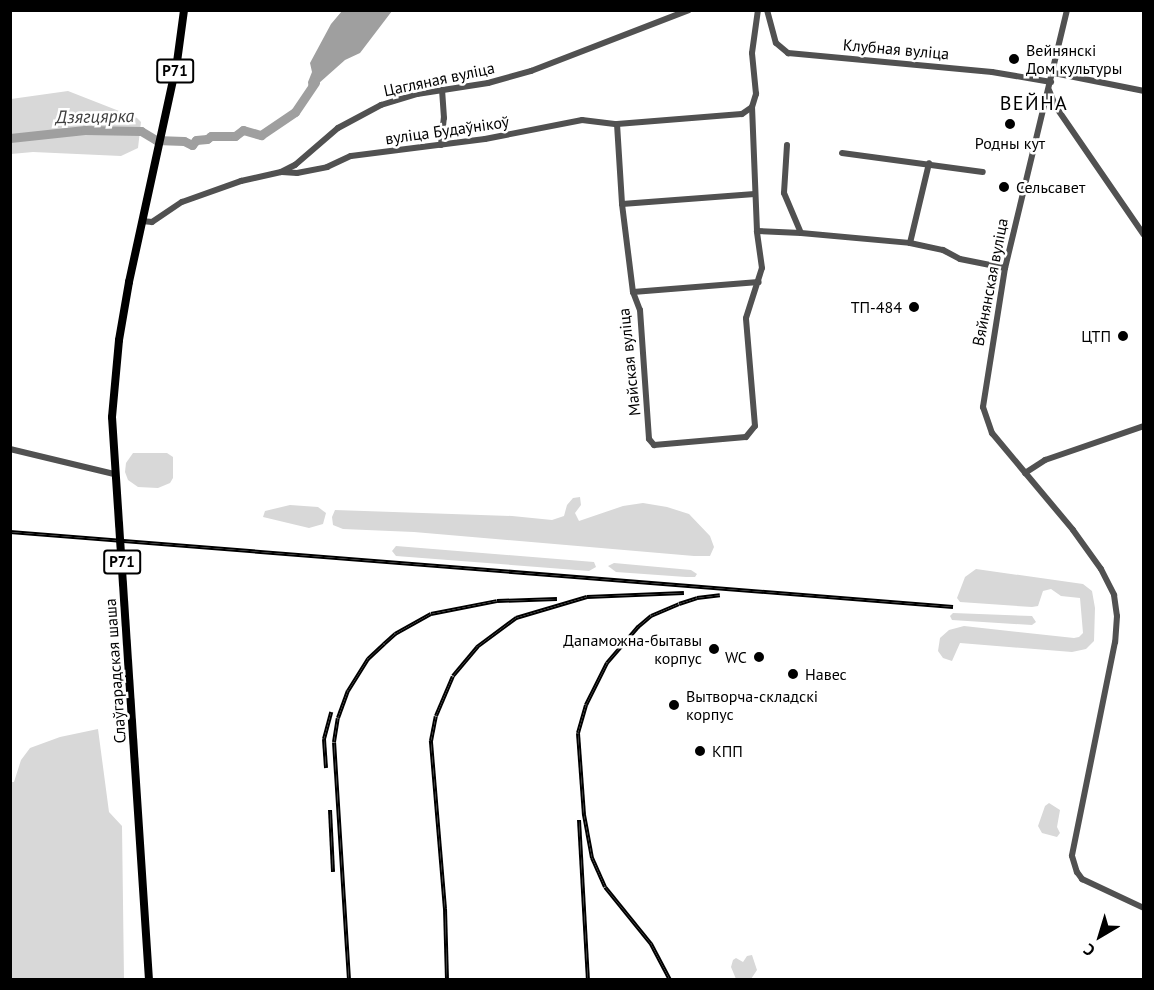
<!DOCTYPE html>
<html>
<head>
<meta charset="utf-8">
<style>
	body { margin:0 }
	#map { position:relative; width:1154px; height:990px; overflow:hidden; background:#fff; font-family:"PT Sans",sans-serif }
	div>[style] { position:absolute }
	.green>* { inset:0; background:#d8d8d8 }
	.water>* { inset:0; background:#9f9f9f }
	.river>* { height:9px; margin:-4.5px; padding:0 4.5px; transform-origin:4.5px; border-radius:4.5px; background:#9f9f9f }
	.minor>* { height:6px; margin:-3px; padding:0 3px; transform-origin:3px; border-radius:3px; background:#515151 }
	.major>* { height:8px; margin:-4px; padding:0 4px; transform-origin:4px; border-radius:4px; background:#000 }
	.rail>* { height:4px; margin-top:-2px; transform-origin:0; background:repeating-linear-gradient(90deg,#fff 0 4.5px,#000 0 9px); box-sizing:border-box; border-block:2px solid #000 }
	.dots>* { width:16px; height:16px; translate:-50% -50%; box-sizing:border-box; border:3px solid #fff; border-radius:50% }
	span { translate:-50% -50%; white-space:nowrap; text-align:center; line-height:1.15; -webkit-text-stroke:5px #fff; paint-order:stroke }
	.shield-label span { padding:2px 4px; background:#fff; border:2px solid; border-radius:4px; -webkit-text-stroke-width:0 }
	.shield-label { font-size:15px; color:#000; font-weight:700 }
	.street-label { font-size:16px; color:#000 }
	.poi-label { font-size:16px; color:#000 }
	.left { translate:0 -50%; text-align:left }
	.right { translate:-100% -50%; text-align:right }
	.water-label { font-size:18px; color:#404040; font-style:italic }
	.quarter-label { font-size:20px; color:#000; letter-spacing:1.5px }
	.frame { position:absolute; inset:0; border:12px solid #000; pointer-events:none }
	.north { position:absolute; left:1070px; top:906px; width:60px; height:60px; -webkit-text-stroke:4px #fff; paint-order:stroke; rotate:218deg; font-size:16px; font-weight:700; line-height:24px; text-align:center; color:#000 }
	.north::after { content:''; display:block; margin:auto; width:21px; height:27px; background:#000; clip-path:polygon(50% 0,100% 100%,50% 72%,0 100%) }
</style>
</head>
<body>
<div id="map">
	<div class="green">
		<div style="clip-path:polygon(68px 91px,137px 118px,141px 122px,138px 148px,121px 156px,33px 152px,11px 154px,11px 99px)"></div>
		<div style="clip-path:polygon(133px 453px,167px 453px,173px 457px,173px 478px,170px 483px,158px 488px,138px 487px,128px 480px,125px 472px,126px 463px)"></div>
		<div style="clip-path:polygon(580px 497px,581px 505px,575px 513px,579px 521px,623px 506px,643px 503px,667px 507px,689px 514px,710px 536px,714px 547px,710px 556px,694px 556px,414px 532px,343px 529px,333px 525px,332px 517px,335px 510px,512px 516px,552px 520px,564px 516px,567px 505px,573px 498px)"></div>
		<div style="clip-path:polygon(290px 505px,318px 507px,326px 513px,323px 524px,309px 528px,263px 517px,265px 511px)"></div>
		<div style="clip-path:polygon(396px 546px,594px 562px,596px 567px,589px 571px,396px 556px,392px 551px)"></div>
		<div style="clip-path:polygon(614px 563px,691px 570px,697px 574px,695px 577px,686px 577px,616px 572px,608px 566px)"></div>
		<div style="clip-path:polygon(976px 569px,1083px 584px,1092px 591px,1095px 608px,1094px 641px,1086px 649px,1072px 652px,960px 643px,952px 661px,943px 658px,938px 651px,940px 638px,949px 630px,964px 626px,1074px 638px,1079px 637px,1083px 633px,1080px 598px,1061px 596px,1051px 589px,1043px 591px,1038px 606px,1032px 607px,960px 602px,957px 598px,965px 577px)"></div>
		<div style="clip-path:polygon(953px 613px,1032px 616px,1036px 622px,1032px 625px,952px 620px,950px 616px)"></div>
		<div style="clip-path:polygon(98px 729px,109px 812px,122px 826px,124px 979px,11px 979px,11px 782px,14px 782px,21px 760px,30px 748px,60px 737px)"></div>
		<div style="clip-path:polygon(1049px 803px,1060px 810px,1057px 827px,1060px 833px,1057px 837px,1042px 833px,1038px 826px,1045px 806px)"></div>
		<div style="clip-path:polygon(752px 955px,757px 970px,751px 979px,736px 979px,731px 967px,733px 960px,736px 958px,743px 962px,747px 956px)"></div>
	</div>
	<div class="water">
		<div style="clip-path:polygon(342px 11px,392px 11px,360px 53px,345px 60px,309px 92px,308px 82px,312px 72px,310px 63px,331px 24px)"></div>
	</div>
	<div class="river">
		<div style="left:10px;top:138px;width:75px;rotate:-6.1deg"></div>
		<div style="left:85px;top:130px;width:56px;rotate:1deg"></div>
		<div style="left:141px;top:131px;width:17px;rotate:31deg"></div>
		<div style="left:156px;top:140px;width:28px;rotate:2deg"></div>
		<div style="left:184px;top:141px;width:9px;rotate:27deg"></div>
		<div style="left:192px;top:145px;width:6px;rotate:-51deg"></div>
		<div style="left:196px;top:140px;width:11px;rotate:-5deg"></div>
		<div style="left:207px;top:139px;width:5px;rotate:-37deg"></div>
		<div style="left:211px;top:136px;width:24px"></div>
		<div style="left:235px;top:136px;width:10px;rotate:-37deg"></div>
		<div style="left:243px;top:130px;width:19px;rotate:16deg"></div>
		<div style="left:261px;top:135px;width:41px;rotate:-34.1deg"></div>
		<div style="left:295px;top:112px;width:36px;rotate:-56deg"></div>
	</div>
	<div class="minor">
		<div style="left:767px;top:10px;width:34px;rotate:75deg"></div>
		<div style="left:776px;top:43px;width:16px;rotate:40deg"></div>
		<div style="left:788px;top:53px;width:205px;rotate:5.3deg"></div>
		<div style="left:992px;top:72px;width:60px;rotate:9.6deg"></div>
		<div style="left:1067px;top:10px;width:265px;rotate:103.5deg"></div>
		<div style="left:1005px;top:268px;width:141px;rotate:99deg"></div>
		<div style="left:983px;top:407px;width:28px;rotate:71deg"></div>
		<div style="left:992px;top:433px;width:126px;rotate:50.1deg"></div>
		<div style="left:1073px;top:530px;width:48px;rotate:54.3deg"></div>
		<div style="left:1101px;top:569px;width:29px;rotate:63deg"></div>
		<div style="left:1114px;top:595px;width:21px;rotate:82deg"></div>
		<div style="left:1117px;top:616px;width:26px;rotate:94deg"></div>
		<div style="left:1115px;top:642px;width:218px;rotate:101.4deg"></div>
		<div style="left:1072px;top:856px;width:17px;rotate:73deg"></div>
		<div style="left:1077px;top:872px;width:9px;rotate:54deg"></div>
		<div style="left:1082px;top:879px;width:68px;rotate:25.1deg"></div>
		<div style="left:1054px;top:73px;width:92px;rotate:11.3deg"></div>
		<div style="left:1049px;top:90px;width:18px;rotate:68deg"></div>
		<div style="left:1056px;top:107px;width:155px;rotate:55.5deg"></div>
		<div style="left:617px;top:124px;width:80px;rotate:86.4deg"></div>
		<div style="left:622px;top:204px;width:89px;rotate:82.9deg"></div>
		<div style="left:633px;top:292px;width:19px;rotate:69deg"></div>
		<div style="left:640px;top:310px;width:129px;rotate:86deg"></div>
		<div style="left:649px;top:439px;width:8px;rotate:50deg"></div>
		<div style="left:654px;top:445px;width:92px;rotate:-5deg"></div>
		<div style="left:746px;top:437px;width:14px;rotate:-51deg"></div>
		<div style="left:755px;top:426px;width:108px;rotate:-94.8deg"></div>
		<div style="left:746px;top:318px;width:52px;rotate:-72.3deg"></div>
		<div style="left:762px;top:268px;width:37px;rotate:-98deg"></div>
		<div style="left:757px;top:231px;width:124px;rotate:-92.3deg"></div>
		<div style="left:441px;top:145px;width:27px;rotate:-84deg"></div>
		<div style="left:444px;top:118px;width:28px;rotate:-94deg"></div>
		<div style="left:787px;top:145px;width:48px;rotate:93.6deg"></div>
		<div style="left:784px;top:193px;width:43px;rotate:67deg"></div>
		<div style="left:801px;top:233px;width:109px;rotate:5.2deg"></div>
		<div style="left:910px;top:243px;width:34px;rotate:12deg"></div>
		<div style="left:943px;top:250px;width:19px;rotate:28deg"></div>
		<div style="left:960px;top:259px;width:46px;rotate:11.3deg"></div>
		<div style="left:842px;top:153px;width:142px;rotate:7.7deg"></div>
		<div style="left:282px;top:172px;width:15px;rotate:4deg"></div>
		<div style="left:297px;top:173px;width:31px;rotate:-11deg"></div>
		<div style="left:327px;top:167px;width:26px;rotate:-25deg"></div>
		<div style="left:351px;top:156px;width:135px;rotate:-7.2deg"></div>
		<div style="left:485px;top:139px;width:99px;rotate:-11.1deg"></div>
		<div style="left:582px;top:120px;width:35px;rotate:7deg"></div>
		<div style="left:617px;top:124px;width:125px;rotate:-4.6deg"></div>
		<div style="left:742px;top:114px;width:12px;rotate:-35deg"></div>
		<div style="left:752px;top:107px;width:14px;rotate:-73deg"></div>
		<div style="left:756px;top:94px;width:41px;rotate:-95.6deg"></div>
		<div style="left:752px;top:53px;width:43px;rotate:-82.1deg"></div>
		<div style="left:622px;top:204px;width:133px;rotate:-4.3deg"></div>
		<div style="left:142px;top:221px;width:10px;rotate:6deg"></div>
		<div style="left:152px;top:222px;width:36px;rotate:-34deg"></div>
		<div style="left:182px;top:202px;width:63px;rotate:-19.6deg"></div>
		<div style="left:241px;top:181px;width:41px;rotate:-12.7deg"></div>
		<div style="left:281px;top:172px;width:16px;rotate:-27deg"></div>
		<div style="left:295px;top:165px;width:57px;rotate:-40.7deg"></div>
		<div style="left:338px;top:128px;width:49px;rotate:-28.1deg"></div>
		<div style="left:381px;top:105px;width:38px;rotate:-17deg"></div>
		<div style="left:417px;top:94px;width:72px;rotate:-8.8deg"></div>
		<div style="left:488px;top:83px;width:45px;rotate:-15.6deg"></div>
		<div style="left:531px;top:71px;width:169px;rotate:-21.1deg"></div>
		<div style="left:757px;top:231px;width:44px;rotate:2.6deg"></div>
		<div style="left:910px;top:243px;width:82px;rotate:-76.6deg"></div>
		<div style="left:633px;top:292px;width:126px;rotate:-4.5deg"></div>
		<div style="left:10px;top:449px;width:107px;rotate:13.5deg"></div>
		<div style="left:1025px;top:473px;width:24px;rotate:-33deg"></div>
		<div style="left:1045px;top:460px;width:105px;rotate:-19deg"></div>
	</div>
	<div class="major">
		<div style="left:149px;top:980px;width:564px;rotate:-93.76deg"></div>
		<div style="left:112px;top:417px;width:77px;rotate:-84.8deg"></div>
		<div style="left:119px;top:340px;width:59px;rotate:-80.2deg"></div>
		<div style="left:129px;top:282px;width:225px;rotate:-77.7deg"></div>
		<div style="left:177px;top:62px;width:52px;rotate:-82.3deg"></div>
	</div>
	<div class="rail">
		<div style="left:10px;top:532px;width:946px;rotate:4.55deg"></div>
		<div style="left:326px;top:768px;width:29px;rotate:-94deg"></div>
		<div style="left:324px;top:739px;width:28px;rotate:-75deg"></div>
		<div style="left:330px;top:810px;width:62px;rotate:87.2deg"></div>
		<div style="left:579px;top:820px;width:160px;rotate:86.8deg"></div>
		<div style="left:349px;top:980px;width:238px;rotate:-93.6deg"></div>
		<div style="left:334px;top:742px;width:24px;rotate:-81deg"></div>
		<div style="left:338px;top:718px;width:29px;rotate:-70deg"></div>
		<div style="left:348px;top:691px;width:38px;rotate:-58deg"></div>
		<div style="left:368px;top:659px;width:22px;rotate:-43deg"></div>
		<div style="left:384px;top:644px;width:15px;rotate:-42deg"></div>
		<div style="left:395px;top:634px;width:41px;rotate:-29.1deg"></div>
		<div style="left:431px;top:614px;width:67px;rotate:-11.1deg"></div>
		<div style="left:497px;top:601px;width:60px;rotate:-1.9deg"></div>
		<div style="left:447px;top:980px;width:71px;rotate:-91.6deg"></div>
		<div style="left:445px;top:909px;width:169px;rotate:-94.8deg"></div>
		<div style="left:431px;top:741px;width:25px;rotate:-79deg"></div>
		<div style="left:436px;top:716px;width:43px;rotate:-67deg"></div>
		<div style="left:453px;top:676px;width:38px;rotate:-50deg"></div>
		<div style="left:477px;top:647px;width:49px;rotate:-36.6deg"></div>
		<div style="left:516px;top:618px;width:74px;rotate:-16.5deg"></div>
		<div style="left:587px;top:597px;width:97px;rotate:-2.4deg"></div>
		<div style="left:670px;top:980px;width:41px;rotate:-117.8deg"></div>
		<div style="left:651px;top:944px;width:73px;rotate:-128.9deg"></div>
		<div style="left:605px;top:887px;width:32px;rotate:-114deg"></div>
		<div style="left:592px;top:858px;width:44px;rotate:-100.5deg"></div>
		<div style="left:584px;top:815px;width:82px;rotate:-94.2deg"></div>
		<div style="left:578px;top:733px;width:29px;rotate:-74deg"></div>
		<div style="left:586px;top:705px;width:47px;rotate:-63.4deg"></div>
		<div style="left:607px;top:663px;width:48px;rotate:-49.3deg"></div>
		<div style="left:638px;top:627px;width:17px;rotate:-40deg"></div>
		<div style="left:651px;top:616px;width:30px;rotate:-23deg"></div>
		<div style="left:679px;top:604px;width:19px;rotate:-18deg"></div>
		<div style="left:697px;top:598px;width:23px;rotate:-7deg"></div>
	</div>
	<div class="dots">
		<div style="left:1014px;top:59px;background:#000"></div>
		<div style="left:1010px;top:124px;background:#000"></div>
		<div style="left:1004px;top:187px;background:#000"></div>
		<div style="left:914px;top:307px;background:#000"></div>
		<div style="left:1123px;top:336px;background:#000"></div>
		<div style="left:714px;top:649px;background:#000"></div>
		<div style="left:759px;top:657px;background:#000"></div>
		<div style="left:793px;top:674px;background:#000"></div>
		<div style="left:674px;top:705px;background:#000"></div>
		<div style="left:700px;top:751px;background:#000"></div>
	</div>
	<div class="shield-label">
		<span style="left:175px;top:71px">Р71</span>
		<span style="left:122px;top:562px">Р71</span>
	</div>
	<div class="street-label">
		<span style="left:896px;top:49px;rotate:5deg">Клубная вуліца</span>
		<span style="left:439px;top:79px;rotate:-12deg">Цагляная вуліца</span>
		<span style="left:447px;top:130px;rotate:-8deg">вуліца Будаўнікоў</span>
		<span style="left:990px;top:282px;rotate:-79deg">Вяйнянская вуліца</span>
		<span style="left:629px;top:362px;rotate:-96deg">Майская вуліца</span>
		<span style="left:115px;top:671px;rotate:-94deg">Слаўгарадская шаша</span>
	</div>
	<div class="poi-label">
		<span class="left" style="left:1026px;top:59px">Вейнянскі<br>Дом культуры</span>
		<span style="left:1010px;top:143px">Родны кут</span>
		<span class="left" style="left:1016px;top:187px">Сельсавет</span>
		<span class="right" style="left:902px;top:307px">ТП-484</span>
		<span class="right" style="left:1111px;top:336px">ЦТП</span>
		<span class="right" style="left:702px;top:649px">Дапаможна-бытавы<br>корпус</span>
		<span class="right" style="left:747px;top:657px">WC</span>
		<span class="left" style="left:805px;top:674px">Навес</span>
		<span class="left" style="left:686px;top:705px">Вытворча-складскі<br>корпус</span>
		<span class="left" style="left:712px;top:751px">КПП</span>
	</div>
	<div class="water-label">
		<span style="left:95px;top:117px;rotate:-1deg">Дзягцярка</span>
	</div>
	<div class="quarter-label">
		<span style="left:1034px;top:103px">ВЕЙНА</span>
	</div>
	<div class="frame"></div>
	<div class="north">С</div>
</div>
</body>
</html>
